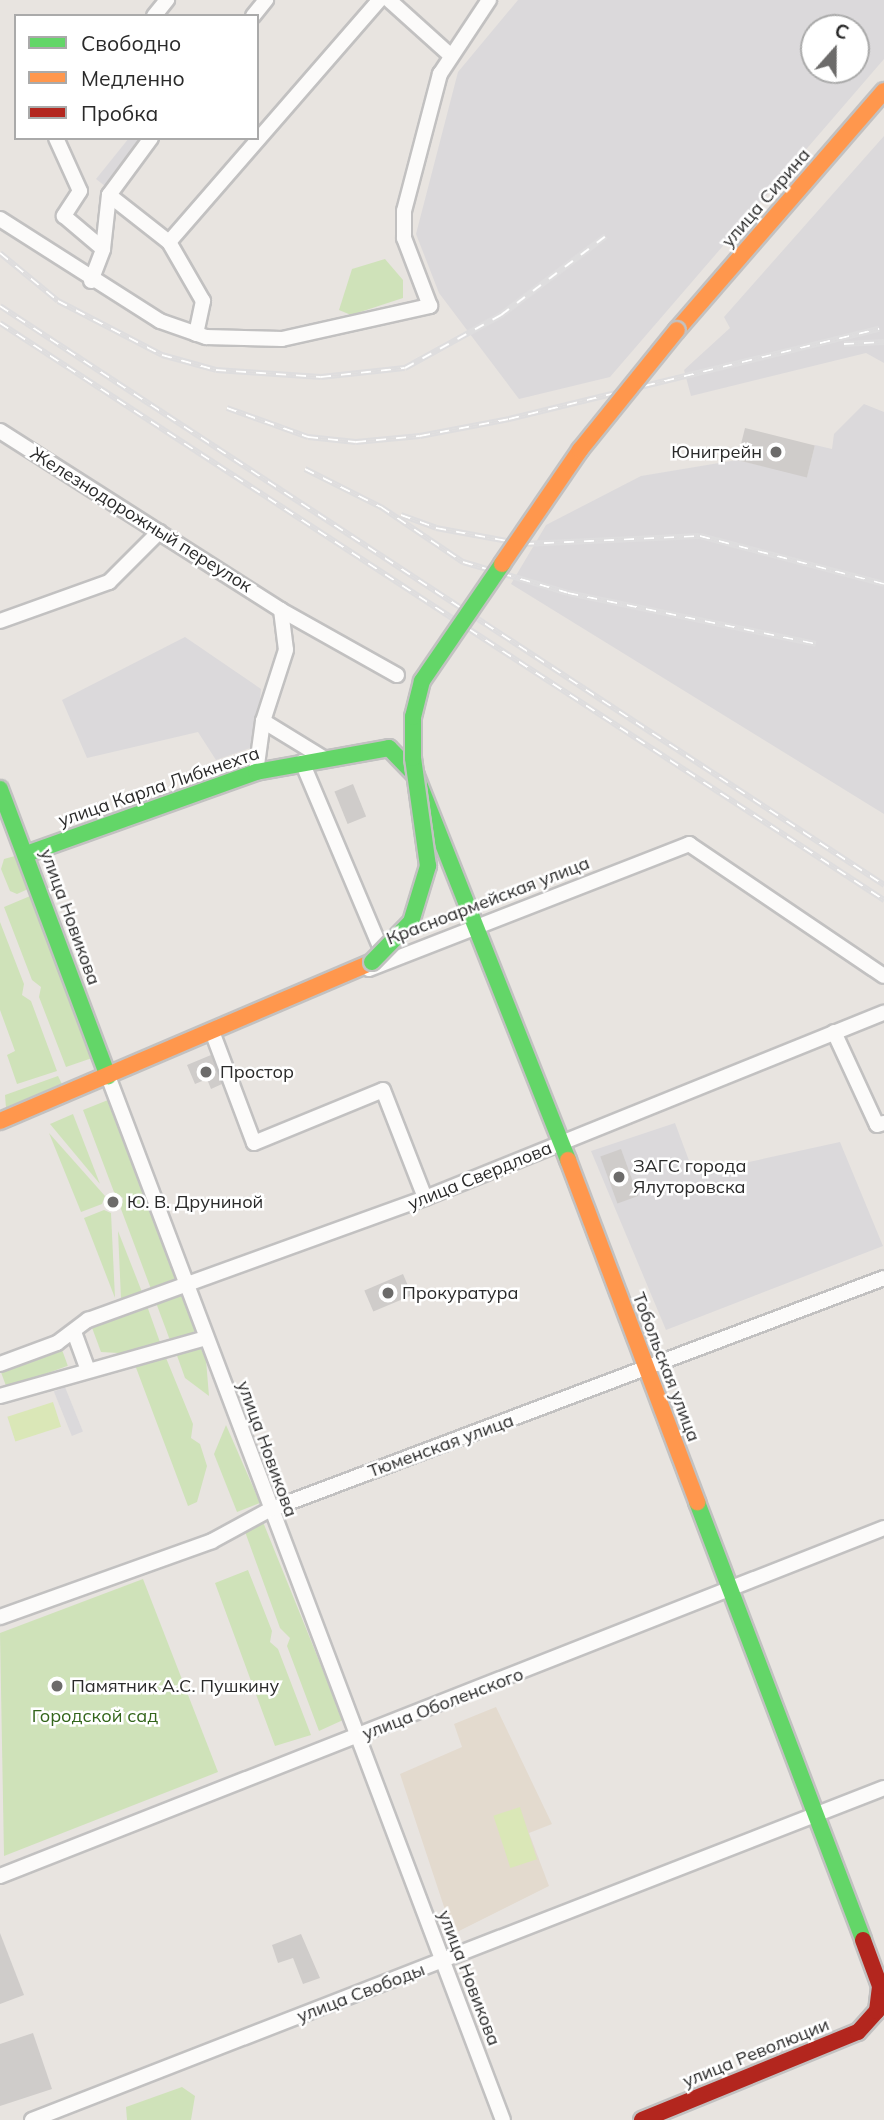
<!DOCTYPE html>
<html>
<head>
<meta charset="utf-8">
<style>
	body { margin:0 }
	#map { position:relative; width:884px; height:2120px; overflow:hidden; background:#e8e4e0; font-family:Mulish,sans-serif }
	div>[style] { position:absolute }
	.industrial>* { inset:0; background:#dbd9db; transform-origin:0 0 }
	.education>* { inset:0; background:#e3dace }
	.green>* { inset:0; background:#cfe2b9; transform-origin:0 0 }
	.pitch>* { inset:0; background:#dae7b7; transform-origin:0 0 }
	.building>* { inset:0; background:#cfccca; transform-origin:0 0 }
	.roads { filter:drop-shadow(2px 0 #c2c1c1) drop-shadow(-2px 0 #c2c1c1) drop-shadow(0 2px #c2c1c1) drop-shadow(0 -2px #c2c1c1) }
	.street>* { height:14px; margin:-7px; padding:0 7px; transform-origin:7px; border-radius:7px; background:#fcfbfa }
	.fast>* { height:16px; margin:-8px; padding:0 8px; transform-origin:8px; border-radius:8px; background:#63d668 }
	.slow>* { height:16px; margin:-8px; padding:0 8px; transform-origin:8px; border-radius:8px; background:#ff974d }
	.jam>* { height:16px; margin:-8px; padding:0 8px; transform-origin:8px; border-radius:8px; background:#b3261e }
	.rail>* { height:6px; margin-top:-3px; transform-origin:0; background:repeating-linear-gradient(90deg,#fff 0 10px,#deddde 0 20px); box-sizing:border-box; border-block:2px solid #deddde }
	.bridges { filter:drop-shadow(2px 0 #c2c1c1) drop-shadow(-2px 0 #c2c1c1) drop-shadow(0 2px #c2c1c1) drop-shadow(0 -2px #c2c1c1) }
	.fast-bridge>* { height:16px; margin:-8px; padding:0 8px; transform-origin:8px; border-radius:8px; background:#63d668 }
	.slow-bridge>* { height:16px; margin:-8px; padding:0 8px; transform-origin:8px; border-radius:8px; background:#ff974d }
	.dots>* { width:19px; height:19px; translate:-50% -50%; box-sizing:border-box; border:4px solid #fff; border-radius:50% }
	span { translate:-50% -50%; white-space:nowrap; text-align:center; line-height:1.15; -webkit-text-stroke:5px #fff; paint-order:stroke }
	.street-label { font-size:18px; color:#2a2a2a }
	.poi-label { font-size:18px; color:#2a2a2a }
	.right { translate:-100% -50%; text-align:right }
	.left { translate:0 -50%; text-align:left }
	.park-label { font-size:18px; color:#33651b }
	.legend { position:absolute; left:14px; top:14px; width:245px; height:126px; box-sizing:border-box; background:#fff; border:2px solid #aaa; margin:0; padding:9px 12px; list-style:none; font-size:21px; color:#2a2a2a }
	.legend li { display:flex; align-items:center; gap:14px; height:35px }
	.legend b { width:35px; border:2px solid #aaa }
	.north { position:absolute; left:800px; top:14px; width:70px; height:70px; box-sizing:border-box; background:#fff; border:2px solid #aaa; border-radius:50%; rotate:21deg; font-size:19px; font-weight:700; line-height:28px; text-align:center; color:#2a2a2a }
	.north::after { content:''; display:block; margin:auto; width:24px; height:32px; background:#6c6b6a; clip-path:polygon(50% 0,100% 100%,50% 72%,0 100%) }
</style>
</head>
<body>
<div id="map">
	<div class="industrial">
		<div style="clip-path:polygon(evenodd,518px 0,884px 0,884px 59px,610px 377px,519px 399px,439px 293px,416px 234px,458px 72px,518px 0,814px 28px,856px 28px,856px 70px,814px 70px,814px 28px)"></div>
		<div style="clip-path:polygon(884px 136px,884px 363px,866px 353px,691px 396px,684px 370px,730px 328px,724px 317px)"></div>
		<div style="clip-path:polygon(129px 138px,143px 138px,105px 186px,96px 179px)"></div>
		<div style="clip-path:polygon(864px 404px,884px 412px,884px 814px,511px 584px,546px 525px,641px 476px,737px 460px,807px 476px,815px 445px,832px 449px,834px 434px)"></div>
		<div style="clip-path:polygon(185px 637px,261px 689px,256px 746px,216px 760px,198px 732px,87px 758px,62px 700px)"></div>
		<div style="clip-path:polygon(675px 1123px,694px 1174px,840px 1142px,883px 1246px,666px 1330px,591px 1151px)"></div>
		<div style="left:65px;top:1387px;width:48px;height:12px;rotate:68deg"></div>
	</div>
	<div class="education">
		<div style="clip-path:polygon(496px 1707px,552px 1824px,529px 1833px,549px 1886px,453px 1934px,400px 1774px,462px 1747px,454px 1724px)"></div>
	</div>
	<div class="green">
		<div style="clip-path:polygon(385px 259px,403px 280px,403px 298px,351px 315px,339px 310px,352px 269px)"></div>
		<div style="clip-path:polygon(15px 856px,28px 889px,17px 894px,10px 891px,1px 869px,4px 859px)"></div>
		<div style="clip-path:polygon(35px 894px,95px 1057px,66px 1067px,39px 997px,41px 987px,32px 980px,4px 907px)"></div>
		<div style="clip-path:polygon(0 922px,24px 984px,22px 995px,31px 1001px,57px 1071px,17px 1084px,7px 1055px,15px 1051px,0 1010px)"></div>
		<div style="clip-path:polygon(58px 1076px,63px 1086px,6px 1108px,5px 1095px)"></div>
		<div style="clip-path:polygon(108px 1100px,176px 1280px,151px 1289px,121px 1209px,123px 1198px,114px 1192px,83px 1110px)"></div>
		<div style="clip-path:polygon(73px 1114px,100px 1184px,50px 1124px)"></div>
		<div style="clip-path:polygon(49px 1133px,105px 1196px,102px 1204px,81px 1212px)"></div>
		<div style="clip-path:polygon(104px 1210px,111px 1213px,115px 1298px,84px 1218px)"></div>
		<div style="clip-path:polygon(118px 1231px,142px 1292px,121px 1299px)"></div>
		<div style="clip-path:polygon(182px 1292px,195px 1331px,171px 1343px,155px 1300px)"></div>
		<div style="clip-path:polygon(146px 1303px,161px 1345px,136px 1354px,101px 1352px,91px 1325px)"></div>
		<div style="clip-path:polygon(198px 1342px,206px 1360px,209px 1396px,185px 1378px,175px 1350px)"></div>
		<div style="left:61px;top:1347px;width:20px;height:65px;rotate:70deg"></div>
		<div style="clip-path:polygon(164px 1353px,193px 1424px,191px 1438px,200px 1444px,207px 1466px,197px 1502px,188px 1506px,135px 1365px)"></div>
		<div style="clip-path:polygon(226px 1425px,260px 1503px,237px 1512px,214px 1454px)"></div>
		<div style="clip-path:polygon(263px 1522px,343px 1720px,319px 1731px,287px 1646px,290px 1638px,280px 1628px,244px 1529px)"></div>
		<div style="clip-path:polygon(248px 1570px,272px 1631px,270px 1642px,278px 1649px,311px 1735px,275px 1746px,215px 1583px)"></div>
		<div style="clip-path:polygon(143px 1579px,218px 1772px,4px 1856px,0 1633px)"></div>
		<div style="clip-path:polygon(182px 2087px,195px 2096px,191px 2120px,127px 2120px,126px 2107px)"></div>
	</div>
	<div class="pitch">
		<div style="left:53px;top:1402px;width:26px;height:48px;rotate:72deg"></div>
		<div style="left:520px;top:1807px;width:55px;height:28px;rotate:72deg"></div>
	</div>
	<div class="building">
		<div style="left:745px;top:428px;width:72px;height:33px;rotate:14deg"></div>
		<div style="left:353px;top:784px;width:35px;height:20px;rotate:68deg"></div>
		<div style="clip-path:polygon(211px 1055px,222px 1084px,211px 1089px,207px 1079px,195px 1084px,187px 1065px)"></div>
		<div style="left:621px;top:1149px;width:50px;height:22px;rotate:70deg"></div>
		<div style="left:403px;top:1274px;width:23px;height:42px;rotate:67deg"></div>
		<div style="clip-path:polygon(0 1933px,24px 1995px,0 2004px)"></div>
		<div style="clip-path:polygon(301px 1934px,320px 1978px,303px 1984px,293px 1958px,278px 1963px,272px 1945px)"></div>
		<div style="clip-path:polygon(33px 2033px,52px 2089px,0 2106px,0 2044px)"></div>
	</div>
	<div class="roads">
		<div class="street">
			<div style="left:389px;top:0;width:81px;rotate:42deg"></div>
			<div style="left:154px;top:16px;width:21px;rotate:-51deg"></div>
			<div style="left:253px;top:16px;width:21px;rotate:-51deg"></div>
			<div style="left:56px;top:138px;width:58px;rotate:65.6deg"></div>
			<div style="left:80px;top:191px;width:30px;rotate:123deg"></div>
			<div style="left:64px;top:216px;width:51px;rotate:40.2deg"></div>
			<div style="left:109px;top:195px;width:76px;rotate:38.1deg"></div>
			<div style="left:0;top:219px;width:190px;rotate:32.5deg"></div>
			<div style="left:160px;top:321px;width:49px;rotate:19.2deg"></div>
			<div style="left:206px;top:337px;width:76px;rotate:1.5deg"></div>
			<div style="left:282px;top:339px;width:152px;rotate:-12.6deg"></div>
			<div style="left:430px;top:306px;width:73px;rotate:-110.9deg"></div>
			<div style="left:404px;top:238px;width:27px;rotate:-90deg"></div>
			<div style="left:404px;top:211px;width:142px;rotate:-75.3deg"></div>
			<div style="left:440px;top:74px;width:89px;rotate:-56.5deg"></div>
			<div style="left:91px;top:281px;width:34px;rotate:-69deg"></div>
			<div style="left:103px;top:249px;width:54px;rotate:-83.7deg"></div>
			<div style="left:109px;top:195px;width:71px;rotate:-53.6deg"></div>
			<div style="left:196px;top:334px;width:34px;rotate:-78deg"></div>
			<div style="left:203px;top:301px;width:68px;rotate:-120deg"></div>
			<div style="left:169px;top:242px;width:320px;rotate:-49deg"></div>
			<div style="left:0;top:431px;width:333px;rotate:32.5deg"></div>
			<div style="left:281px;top:610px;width:40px;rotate:82.9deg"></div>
			<div style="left:286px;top:650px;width:75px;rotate:107.9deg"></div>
			<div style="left:263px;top:721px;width:51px;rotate:97.8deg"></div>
			<div style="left:281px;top:610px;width:133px;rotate:29.3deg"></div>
			<div style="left:0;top:621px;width:116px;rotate:-19.7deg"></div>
			<div style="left:109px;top:582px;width:71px;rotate:-45deg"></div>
			<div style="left:263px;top:721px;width:73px;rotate:31.5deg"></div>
			<div style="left:302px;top:762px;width:198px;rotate:67.1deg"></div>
			<div style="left:369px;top:969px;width:344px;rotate:-21.3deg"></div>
			<div style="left:689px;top:844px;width:235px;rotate:34.1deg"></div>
			<div style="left:834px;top:1032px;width:102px;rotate:65.2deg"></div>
			<div style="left:877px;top:1125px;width:7px;rotate:-16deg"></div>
			<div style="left:213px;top:1034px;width:116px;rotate:69.4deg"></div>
			<div style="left:254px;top:1143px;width:139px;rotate:-22.3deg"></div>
			<div style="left:383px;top:1090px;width:116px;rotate:68.7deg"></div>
			<div style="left:108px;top:1076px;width:1116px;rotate:69.28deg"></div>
			<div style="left:74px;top:1332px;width:38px;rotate:70deg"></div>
			<div style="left:0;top:1364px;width:61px;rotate:-20.2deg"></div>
			<div style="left:57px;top:1343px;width:39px;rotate:-37deg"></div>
			<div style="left:88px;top:1320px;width:358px;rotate:-19.9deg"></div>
			<div style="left:425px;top:1198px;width:495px;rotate:-22deg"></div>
			<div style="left:0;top:1396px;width:214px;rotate:-15.7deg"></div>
			<div style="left:0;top:1617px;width:225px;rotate:-19.7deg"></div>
			<div style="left:212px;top:1541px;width:65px;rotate:-28.5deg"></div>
			<div style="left:269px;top:1510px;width:657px;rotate:-20.67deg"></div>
			<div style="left:0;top:1876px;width:950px;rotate:-21.49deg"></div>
			<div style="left:32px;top:2120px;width:914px;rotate:-21.29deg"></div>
		</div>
		<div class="fast">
			<div style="left:0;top:789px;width:307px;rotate:69.4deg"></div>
			<div style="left:26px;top:854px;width:244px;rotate:-19.6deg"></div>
			<div style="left:256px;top:772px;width:135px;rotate:-10.2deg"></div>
			<div style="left:389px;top:748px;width:39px;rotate:46deg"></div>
			<div style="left:416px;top:776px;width:413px;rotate:68.4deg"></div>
			<div style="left:697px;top:1502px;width:468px;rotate:69.2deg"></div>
		</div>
		<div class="slow">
			<div style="left:677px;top:330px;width:316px;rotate:-49.1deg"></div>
			<div style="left:0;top:1121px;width:405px;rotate:-23.1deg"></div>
			<div style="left:568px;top:1160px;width:366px;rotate:69.3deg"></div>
		</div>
		<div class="jam">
			<div style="left:642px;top:2120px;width:233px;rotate:-22.2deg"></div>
			<div style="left:858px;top:2032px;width:28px;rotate:-48deg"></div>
			<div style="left:877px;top:2011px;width:25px;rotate:-83deg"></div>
			<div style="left:880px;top:1986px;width:49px;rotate:-110.3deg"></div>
		</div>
	</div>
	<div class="rail">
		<div style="left:0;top:253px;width:75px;rotate:39.6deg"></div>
		<div style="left:58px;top:301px;width:117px;rotate:27.4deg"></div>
		<div style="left:162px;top:355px;width:56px;rotate:15.5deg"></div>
		<div style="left:216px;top:370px;width:105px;rotate:3.8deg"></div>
		<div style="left:321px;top:377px;width:84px;rotate:-6.1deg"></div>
		<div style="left:405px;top:368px;width:110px;rotate:-28.9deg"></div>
		<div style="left:501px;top:315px;width:131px;rotate:-37deg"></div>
		<div style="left:0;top:306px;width:1057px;rotate:33.22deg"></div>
		<div style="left:0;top:323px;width:1056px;rotate:33.13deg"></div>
		<div style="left:844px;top:344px;width:40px;rotate:-2.9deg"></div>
		<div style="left:227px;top:408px;width:86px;rotate:19.7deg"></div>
		<div style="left:308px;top:437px;width:48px;rotate:5.9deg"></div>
		<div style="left:356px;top:442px;width:64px;rotate:-5.4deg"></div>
		<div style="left:420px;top:436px;width:91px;rotate:-10.8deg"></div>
		<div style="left:509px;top:419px;width:381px;rotate:-13.7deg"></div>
		<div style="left:305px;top:469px;width:85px;rotate:26.6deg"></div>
		<div style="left:381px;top:507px;width:99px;rotate:33.9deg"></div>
		<div style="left:463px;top:562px;width:109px;rotate:16.4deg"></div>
		<div style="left:568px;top:593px;width:253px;rotate:11.6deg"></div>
		<div style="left:401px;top:515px;width:37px;rotate:20deg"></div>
		<div style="left:436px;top:528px;width:89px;rotate:10.3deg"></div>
		<div style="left:524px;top:544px;width:176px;rotate:-2.6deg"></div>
		<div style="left:700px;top:536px;width:190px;rotate:14.6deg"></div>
	</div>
	<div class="bridges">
		<div class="fast-bridge">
			<div style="left:372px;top:962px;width:56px;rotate:-45.7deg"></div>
			<div style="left:411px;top:922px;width:59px;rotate:-73.1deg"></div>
			<div style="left:428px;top:866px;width:109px;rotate:-97.9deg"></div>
			<div style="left:413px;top:758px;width:41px;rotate:-90deg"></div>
			<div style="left:413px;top:717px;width:37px;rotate:-76deg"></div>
			<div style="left:422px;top:681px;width:142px;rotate:-55.6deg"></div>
		</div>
		<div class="slow-bridge">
			<div style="left:502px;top:564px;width:138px;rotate:-55.6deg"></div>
			<div style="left:580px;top:450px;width:154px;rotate:-51.1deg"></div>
		</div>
	</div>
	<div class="dots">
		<div style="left:776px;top:452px;background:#6c6b6a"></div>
		<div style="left:206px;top:1072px;background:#6c6b6a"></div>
		<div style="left:619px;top:1177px;background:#6c6b6a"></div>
		<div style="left:113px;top:1202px;background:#6c6b6a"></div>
		<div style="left:388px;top:1293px;background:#6c6b6a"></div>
		<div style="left:57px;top:1686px;background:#6c6b6a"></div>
	</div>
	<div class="street-label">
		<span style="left:766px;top:198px;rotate:-49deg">улица Сирина</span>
		<span style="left:141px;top:520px;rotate:32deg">Железнодорожный переулок</span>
		<span style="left:159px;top:787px;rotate:-19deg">улица Карла Либкнехта</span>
		<span style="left:488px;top:901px;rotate:-21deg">Красноармейская улица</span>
		<span style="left:70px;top:917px;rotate:70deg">улица Новикова</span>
		<span style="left:480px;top:1176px;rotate:-22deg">улица Свердлова</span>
		<span style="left:666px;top:1367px;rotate:69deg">Тобольская улица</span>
		<span style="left:441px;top:1446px;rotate:-20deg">Тюменская улица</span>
		<span style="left:267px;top:1449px;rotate:70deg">улица Новикова</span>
		<span style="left:443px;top:1704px;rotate:-21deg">улица Оболенского</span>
		<span style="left:469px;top:1978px;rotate:69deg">улица Новикова</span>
		<span style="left:361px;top:1993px;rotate:-21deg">улица Свободы</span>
		<span style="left:756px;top:2053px;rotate:-22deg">улица Революции</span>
	</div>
	<div class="poi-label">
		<span class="right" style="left:762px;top:452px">Юнигрейн</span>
		<span class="left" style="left:220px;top:1072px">Простор</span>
		<span class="left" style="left:633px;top:1177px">ЗАГС города<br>Ялуторовска</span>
		<span class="left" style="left:127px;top:1202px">Ю. В. Друниной</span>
		<span class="left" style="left:402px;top:1293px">Прокуратура</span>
		<span class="left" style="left:71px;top:1686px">Памятник А.С. Пушкину</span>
	</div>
	<div class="park-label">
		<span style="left:95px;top:1716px">Городской сад</span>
	</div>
	<ul class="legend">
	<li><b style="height:9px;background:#63d668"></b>Свободно</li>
	<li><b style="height:9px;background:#ff974d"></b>Медленно</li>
	<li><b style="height:9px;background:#b3261e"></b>Пробка</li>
	</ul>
	<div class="north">С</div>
</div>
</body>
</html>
